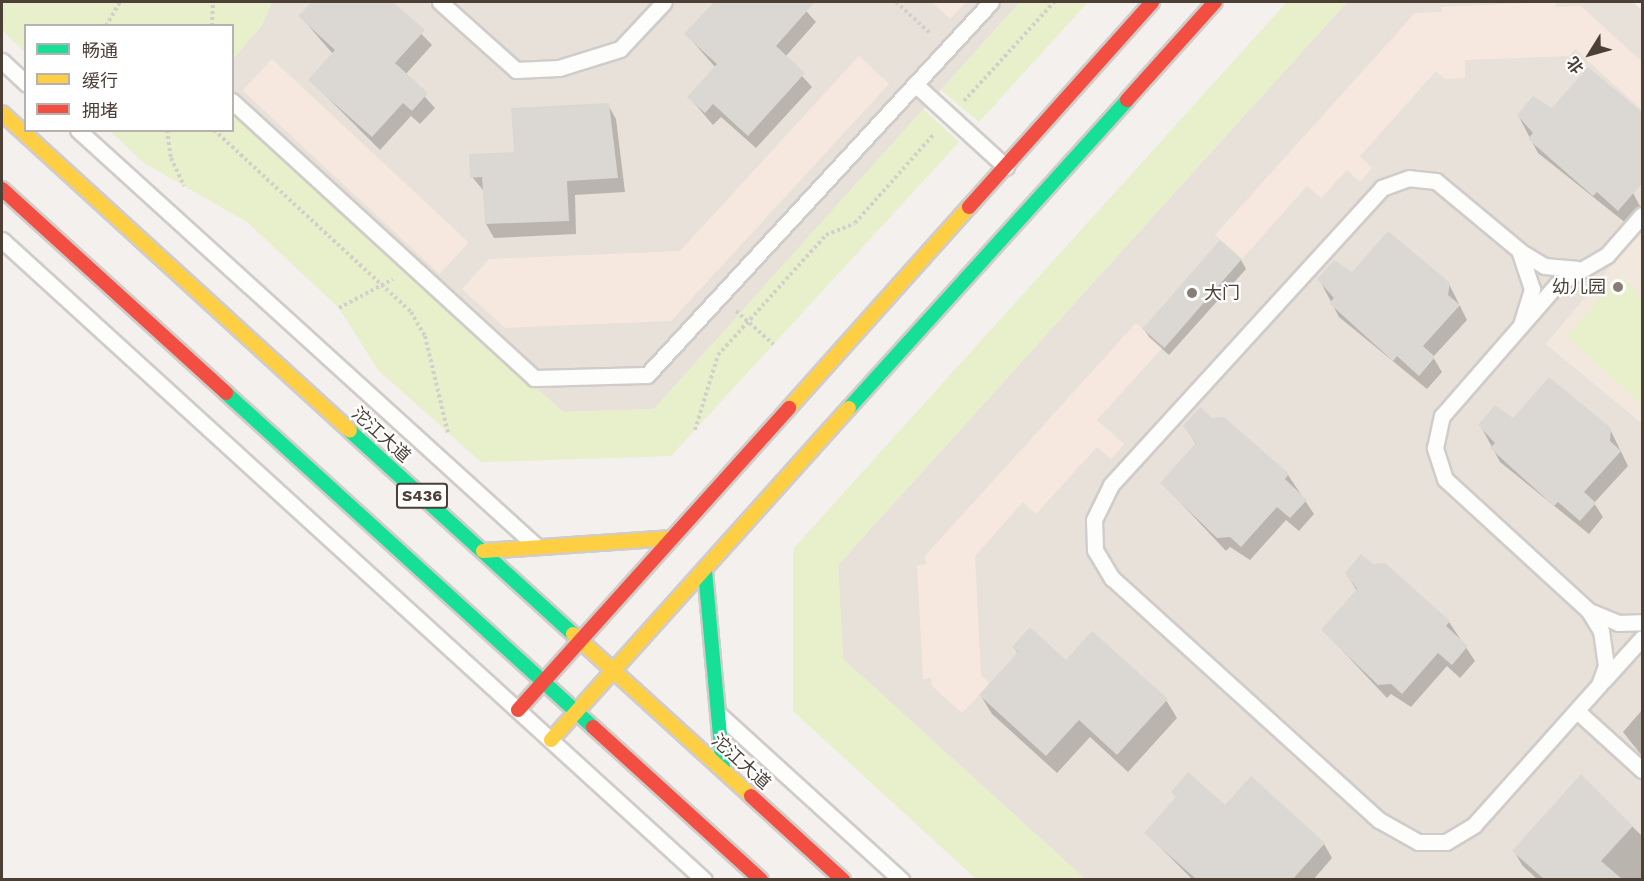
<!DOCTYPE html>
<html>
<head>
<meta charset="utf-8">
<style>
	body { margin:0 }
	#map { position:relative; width:1644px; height:881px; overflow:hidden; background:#f3f0ed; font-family:"Work Sans","Noto Sans SC",sans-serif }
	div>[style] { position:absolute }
	.residential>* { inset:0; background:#e8e1da }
	.commercial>* { inset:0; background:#f6e8df; transform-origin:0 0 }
	.education>* { inset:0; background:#f2e8de }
	.green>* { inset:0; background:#e7efcb }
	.shadow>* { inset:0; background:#0003 }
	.building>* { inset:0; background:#dbd7d2; transform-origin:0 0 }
	.path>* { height:4px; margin-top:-2px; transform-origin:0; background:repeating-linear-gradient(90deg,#d3cfcb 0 3px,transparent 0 6px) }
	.roads { filter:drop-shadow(2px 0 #d0ccc9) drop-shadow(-2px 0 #d0ccc9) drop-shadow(0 2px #d0ccc9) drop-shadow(0 -2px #d0ccc9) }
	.lane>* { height:15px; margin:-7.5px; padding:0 7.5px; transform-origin:7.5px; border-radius:7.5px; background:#fdfdfc }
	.fast>* { height:14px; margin:-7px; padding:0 7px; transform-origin:7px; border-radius:7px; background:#16e098 }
	.slow>* { height:14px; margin:-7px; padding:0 7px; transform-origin:7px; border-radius:7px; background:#ffcf43 }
	.jam>* { height:14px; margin:-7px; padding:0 7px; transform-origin:7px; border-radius:7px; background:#f24e42 }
	.dots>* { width:16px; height:16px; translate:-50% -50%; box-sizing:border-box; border:3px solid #fff; border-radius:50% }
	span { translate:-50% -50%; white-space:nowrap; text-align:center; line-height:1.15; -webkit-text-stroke:4.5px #fff; paint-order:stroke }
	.shield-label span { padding:2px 4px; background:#fff; border:2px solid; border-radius:4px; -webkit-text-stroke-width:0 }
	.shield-label { font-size:16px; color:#4b3f36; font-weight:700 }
	.poi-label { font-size:18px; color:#4b3f36 }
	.right { translate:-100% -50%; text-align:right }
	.left { translate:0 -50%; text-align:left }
	.street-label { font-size:18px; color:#4b3f36 }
	.frame { position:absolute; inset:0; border:3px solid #4b3f36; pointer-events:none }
	.legend { position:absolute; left:24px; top:24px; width:210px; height:108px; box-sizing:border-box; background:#fff; border:2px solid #b7b2af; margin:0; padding:8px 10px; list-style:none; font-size:18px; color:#4b3f36 }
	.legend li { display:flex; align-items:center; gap:12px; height:30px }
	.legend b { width:30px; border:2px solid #b7b2af }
	.north { position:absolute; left:1560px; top:24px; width:60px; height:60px; -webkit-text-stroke:4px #fff; paint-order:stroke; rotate:233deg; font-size:16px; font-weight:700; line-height:24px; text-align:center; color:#4b3f36 }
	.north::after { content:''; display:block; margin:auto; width:21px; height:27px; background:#4b3f36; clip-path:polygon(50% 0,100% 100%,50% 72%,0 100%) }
</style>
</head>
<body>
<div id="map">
	<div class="residential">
		<div style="clip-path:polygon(272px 2px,1020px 2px,654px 409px,563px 412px,233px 115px,233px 59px,262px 25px)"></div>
		<div style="clip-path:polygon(1347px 2px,1633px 2px,1642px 10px,1642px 230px,1546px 344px,1642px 423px,1642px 879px,1085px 879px,843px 659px,838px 565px)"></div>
	</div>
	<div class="commercial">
		<div style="clip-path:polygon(932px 2px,966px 2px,950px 19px)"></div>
		<div style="clip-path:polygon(1555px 2px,1556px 7px,1581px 6px,1642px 62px,1642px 110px,1575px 49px,1569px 56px,1465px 60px,1465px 78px,1445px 79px,1436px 71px,1360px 156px,1372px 168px,1360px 182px,1347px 170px,1321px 198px,1307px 186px,1242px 259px,1215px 235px,1415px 13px,1442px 12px,1441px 7px)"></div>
		<div style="clip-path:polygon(859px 56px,889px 84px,671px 321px,505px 328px,462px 289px,489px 259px,680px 251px)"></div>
		<div style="left:272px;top:59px;width:269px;height:43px;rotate:43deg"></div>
		<div style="clip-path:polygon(1136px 323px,1163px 347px,1097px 420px,1124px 444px,1111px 459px,1097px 447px,1036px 514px,1023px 502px,975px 556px,981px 675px,990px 684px,962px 713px,932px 686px,931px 678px,923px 679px,917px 565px,926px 564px,925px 556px)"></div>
	</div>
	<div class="education">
		<div style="clip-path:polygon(1642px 230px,1642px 423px,1546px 344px)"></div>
	</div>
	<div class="green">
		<div style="clip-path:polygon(2px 2px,272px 2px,262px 25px,233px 59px,232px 26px,26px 26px,25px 52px,2px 30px)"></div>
		<div style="clip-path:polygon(1020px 2px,1088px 2px,979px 122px,941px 90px)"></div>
		<div style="clip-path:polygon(1287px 2px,1347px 2px,838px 565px,843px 659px,1085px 879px,976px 879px,793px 711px,793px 549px)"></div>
		<div style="clip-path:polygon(923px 109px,959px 142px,671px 456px,481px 462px,378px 370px,339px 308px,247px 222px,144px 163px,110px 131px,232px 130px,233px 115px,563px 412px,654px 409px)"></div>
		<div style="clip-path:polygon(1620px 276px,1642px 297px,1642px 405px,1566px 336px)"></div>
	</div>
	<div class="shadow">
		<div style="clip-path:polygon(315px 2px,391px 2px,432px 45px,405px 75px,435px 108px,420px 124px,411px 116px,380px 150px,310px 80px,333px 54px,300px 16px)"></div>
		<div style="clip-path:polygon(716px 2px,798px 2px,816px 22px,785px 57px,812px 87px,756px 148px,721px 117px,713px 125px,689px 97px,716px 68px,686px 34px)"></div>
		<div style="clip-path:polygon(1588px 69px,1642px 114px,1642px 183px,1633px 193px,1641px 208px,1627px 224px,1538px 153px,1518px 115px,1552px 110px)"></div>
		<div style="clip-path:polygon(608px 105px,616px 119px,625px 192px,575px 195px,576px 234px,494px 238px,486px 224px,484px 191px,472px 177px)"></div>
		<div style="clip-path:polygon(1241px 260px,1246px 269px,1169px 355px,1149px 337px,1143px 328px)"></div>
		<div style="clip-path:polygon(1353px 274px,1449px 284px,1467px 320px,1433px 357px,1442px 372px,1427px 389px,1339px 317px,1319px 279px)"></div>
		<div style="clip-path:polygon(1514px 420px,1610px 429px,1628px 466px,1594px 503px,1603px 517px,1589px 534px,1500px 462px,1480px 425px)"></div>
		<div style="clip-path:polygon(1185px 426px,1288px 475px,1314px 514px,1299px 531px,1286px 520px,1250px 560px,1230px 547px,1226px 551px,1162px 483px,1196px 444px)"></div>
		<div style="clip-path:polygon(1385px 565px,1449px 622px,1475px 661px,1460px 678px,1447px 666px,1411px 707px,1391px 694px,1387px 698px,1323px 630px,1357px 591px,1346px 573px)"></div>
		<div style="clip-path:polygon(1014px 647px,1166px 700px,1177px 718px,1128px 772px,1090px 737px,1057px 773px,992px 714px,981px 696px,1018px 654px)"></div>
		<div style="clip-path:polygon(1642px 710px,1642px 756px,1623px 732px)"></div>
		<div style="clip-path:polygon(1581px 776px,1642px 836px,1642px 880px,1538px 880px,1522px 865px,1514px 851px)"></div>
		<div style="clip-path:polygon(1173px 792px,1324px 844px,1332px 858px,1313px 880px,1193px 880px,1146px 833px,1177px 798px)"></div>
	</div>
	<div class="building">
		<div style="clip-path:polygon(312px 2px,393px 2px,425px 30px,395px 63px,428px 93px,412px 111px,403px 103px,372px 137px,308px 80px,335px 50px,298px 16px)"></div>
		<div style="clip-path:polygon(714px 2px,815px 2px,776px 46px,805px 73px,748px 136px,713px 104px,705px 113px,687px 97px,717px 64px,684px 34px)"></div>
		<div style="clip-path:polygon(1588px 67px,1642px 112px,1642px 183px,1618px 211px,1597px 192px,1593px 196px,1528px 139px,1533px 133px,1517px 115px,1533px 96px,1552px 108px)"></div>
		<div style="clip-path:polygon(609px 103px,618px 178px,567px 181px,569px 221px,485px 224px,482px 177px,470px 178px,469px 154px,514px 152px,511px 108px)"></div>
		<div style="clip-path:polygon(1388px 231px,1450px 283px,1448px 295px,1460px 305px,1423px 346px,1435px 357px,1419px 376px,1397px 356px,1393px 361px,1329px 303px,1334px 298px,1317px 279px,1334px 260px,1352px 272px)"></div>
		<div style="left:1220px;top:240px;width:29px;height:118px;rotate:41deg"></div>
		<div style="clip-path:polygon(1549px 377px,1611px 428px,1610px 441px,1621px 451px,1584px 492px,1596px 503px,1580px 521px,1558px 502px,1554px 506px,1490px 448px,1495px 443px,1478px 425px,1495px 405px,1513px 418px)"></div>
		<div style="clip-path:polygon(1200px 407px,1212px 418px,1224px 417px,1289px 474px,1285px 479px,1307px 500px,1290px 518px,1277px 507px,1241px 547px,1230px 537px,1217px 538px,1160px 483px,1196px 443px,1183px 426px)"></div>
		<div style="clip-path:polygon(1361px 554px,1373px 564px,1385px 563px,1450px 621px,1446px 626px,1468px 646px,1452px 665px,1438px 653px,1402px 694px,1391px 684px,1378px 685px,1321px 630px,1357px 589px,1345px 573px)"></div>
		<div style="clip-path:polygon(1030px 627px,1066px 660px,1092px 631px,1168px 699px,1117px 755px,1079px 720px,1046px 756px,979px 695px,1018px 652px,1012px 647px)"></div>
		<div style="clip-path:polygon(1188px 772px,1225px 805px,1251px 776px,1325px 843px,1293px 879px,1196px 879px,1144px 833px,1176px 797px,1171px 792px)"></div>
		<div style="clip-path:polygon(1581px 774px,1633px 826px,1601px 861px,1622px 879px,1544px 879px,1512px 851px)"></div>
	</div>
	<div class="path">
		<div style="left:896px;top:2px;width:47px;rotate:42.4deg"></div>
		<div style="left:106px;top:26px;width:28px;rotate:-60deg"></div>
		<div style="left:212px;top:26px;width:24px;rotate:-88deg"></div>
		<div style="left:964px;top:101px;width:134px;rotate:-47.7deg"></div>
		<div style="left:167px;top:130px;width:28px;rotate:82deg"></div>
		<div style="left:171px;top:158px;width:31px;rotate:65deg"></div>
		<div style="left:214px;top:130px;width:268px;rotate:42.7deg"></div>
		<div style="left:411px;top:312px;width:28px;rotate:60deg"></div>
		<div style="left:425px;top:336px;width:100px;rotate:76.7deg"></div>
		<div style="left:339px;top:308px;width:61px;rotate:-28.2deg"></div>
		<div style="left:736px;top:311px;width:50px;rotate:41.7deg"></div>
		<div style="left:695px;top:430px;width:78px;rotate:-73deg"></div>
		<div style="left:718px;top:355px;width:161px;rotate:-48deg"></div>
		<div style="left:826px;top:235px;width:31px;rotate:-22deg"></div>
		<div style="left:855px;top:223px;width:120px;rotate:-48.4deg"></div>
	</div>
	<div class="roads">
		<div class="lane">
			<div style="left:440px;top:2px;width:102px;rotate:41.8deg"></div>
			<div style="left:516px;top:70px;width:43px;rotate:-2.7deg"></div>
			<div style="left:559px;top:68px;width:64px;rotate:-17.3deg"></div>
			<div style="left:620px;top:49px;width:64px;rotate:-46.9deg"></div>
			<div style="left:2px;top:61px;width:33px;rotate:43deg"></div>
			<div style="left:915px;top:84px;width:123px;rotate:42.4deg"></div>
			<div style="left:232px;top:101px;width:410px;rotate:42.5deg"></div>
			<div style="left:534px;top:378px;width:113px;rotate:-1.5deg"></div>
			<div style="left:647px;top:375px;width:507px;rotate:-47.32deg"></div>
			<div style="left:78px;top:130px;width:617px;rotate:42.24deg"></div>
			<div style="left:2px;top:240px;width:950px;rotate:42.35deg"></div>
			<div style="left:1521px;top:252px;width:27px;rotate:31deg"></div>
			<div style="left:1544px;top:266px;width:32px;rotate:5deg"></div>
			<div style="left:1521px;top:325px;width:38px;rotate:-73deg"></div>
			<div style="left:1532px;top:289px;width:41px;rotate:-108.4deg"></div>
			<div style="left:1519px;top:250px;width:108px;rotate:-140.3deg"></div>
			<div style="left:1436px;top:181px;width:27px;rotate:-174deg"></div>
			<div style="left:1409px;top:178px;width:29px;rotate:160deg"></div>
			<div style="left:1382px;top:188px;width:402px;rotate:132.4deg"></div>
			<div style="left:1111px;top:485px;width:39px;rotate:116deg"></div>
			<div style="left:1094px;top:520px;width:30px;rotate:88deg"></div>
			<div style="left:1095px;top:550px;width:33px;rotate:59deg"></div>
			<div style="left:1112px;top:578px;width:360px;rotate:42.2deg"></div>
			<div style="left:1379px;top:820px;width:45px;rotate:29.4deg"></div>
			<div style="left:1418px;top:842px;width:28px"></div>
			<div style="left:1446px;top:842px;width:33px;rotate:-31deg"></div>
			<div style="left:1474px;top:825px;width:188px;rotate:-48.2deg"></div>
			<div style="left:1599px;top:685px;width:20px;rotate:-70deg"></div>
			<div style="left:1606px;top:666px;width:35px;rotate:-98deg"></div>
			<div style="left:1601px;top:631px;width:23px;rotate:-121deg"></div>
			<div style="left:1589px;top:611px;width:195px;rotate:-137.5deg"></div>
			<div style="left:1445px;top:479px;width:33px;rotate:-108deg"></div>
			<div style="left:1435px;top:448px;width:33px;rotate:-78deg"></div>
			<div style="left:1442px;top:416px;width:175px;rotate:-48.9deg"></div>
			<div style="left:1557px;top:284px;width:58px;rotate:-30.1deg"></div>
			<div style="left:1607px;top:255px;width:53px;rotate:-48.8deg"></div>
			<div style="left:1589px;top:611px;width:31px;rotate:22deg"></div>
			<div style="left:1618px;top:623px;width:24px;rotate:-2deg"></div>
			<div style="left:1603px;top:681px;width:58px;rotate:-47.8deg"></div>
			<div style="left:1577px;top:711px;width:88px;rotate:42.2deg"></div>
			<div style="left:721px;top:716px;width:244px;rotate:42.3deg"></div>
		</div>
		<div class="fast">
			<div style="left:226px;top:393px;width:496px;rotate:42.3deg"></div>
			<div style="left:849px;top:408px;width:415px;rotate:-47.9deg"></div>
			<div style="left:350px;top:431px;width:302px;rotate:42.3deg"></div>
			<div style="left:705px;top:571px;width:200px;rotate:84.8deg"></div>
		</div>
		<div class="slow">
			<div style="left:2px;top:113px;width:471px;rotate:42.4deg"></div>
			<div style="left:789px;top:408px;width:270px;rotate:-48.2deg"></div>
			<div style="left:483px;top:551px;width:190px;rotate:-3.9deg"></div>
			<div style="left:573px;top:634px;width:241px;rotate:42.3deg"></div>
			<div style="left:551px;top:740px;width:446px;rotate:-48.1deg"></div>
		</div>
		<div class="jam">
			<div style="left:1127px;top:100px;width:132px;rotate:-48.1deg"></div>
			<div style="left:2px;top:189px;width:303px;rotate:42.3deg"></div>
			<div style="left:969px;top:207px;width:275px;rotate:-48.2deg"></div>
			<div style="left:518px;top:710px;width:406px;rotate:-48.1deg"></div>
			<div style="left:593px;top:727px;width:227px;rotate:42.3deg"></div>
			<div style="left:751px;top:796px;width:125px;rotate:42.4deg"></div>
		</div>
	</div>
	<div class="dots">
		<div style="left:1618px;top:287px;background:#867d76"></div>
		<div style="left:1192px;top:293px;background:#867d76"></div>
	</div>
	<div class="shield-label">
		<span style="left:422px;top:496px">S436</span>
	</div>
	<div class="poi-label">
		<span class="right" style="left:1606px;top:287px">幼儿园</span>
		<span class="left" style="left:1204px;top:293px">大门</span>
	</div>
	<div class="street-label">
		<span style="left:381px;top:435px;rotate:42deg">沱江大道</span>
		<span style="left:741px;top:762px;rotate:42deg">沱江大道</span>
	</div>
	<div class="frame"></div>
	<ul class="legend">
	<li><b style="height:8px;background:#16e098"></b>畅通</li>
	<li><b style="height:8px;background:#ffcf43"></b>缓行</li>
	<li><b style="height:8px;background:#f24e42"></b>拥堵</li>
	</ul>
	<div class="north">北</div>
</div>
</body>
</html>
